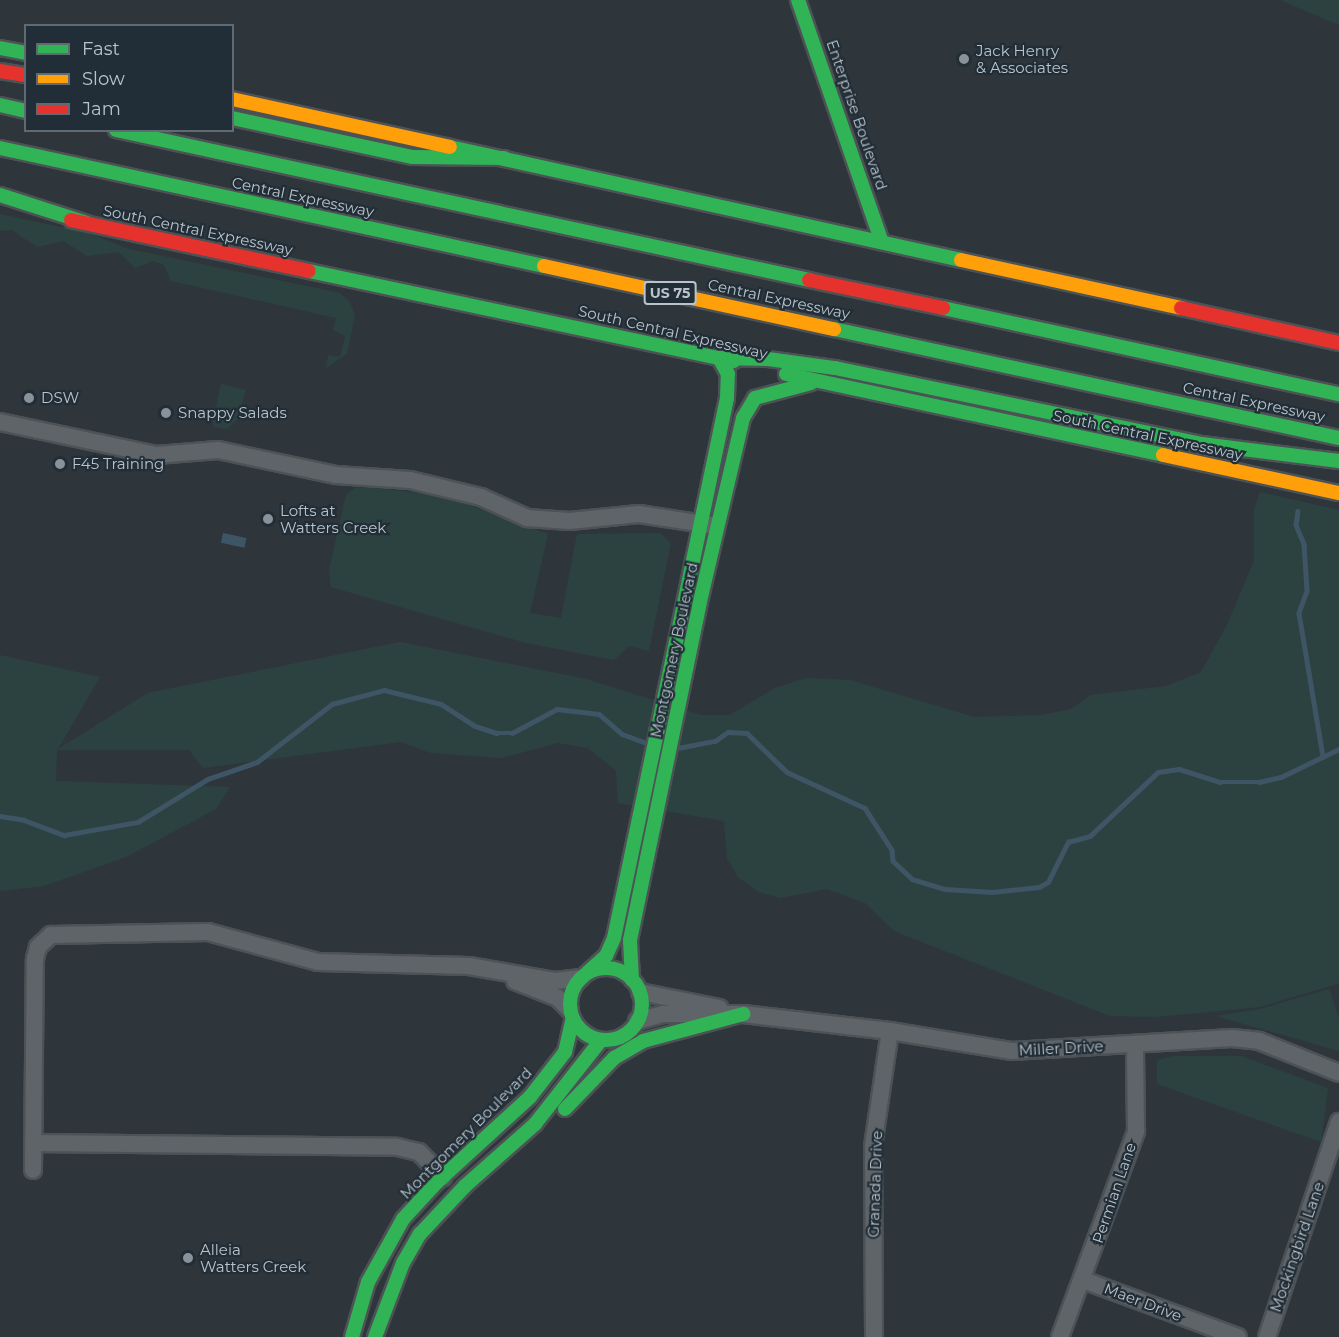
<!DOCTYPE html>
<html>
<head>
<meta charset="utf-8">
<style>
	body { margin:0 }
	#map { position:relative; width:1339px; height:1337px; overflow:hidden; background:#2f363b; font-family:Montserrat,sans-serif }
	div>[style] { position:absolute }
	.green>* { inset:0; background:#2c4241 }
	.water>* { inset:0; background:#3e5565; transform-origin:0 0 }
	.stream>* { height:4.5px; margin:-2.25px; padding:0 2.25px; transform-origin:2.25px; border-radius:2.25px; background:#3e5565 }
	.roads { filter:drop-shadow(2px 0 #4c5256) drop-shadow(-2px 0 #4c5256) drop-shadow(0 2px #4c5256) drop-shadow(0 -2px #4c5256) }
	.street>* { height:16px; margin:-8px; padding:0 8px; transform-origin:8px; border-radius:8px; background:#5f6469 }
	.fast>* { height:14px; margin:-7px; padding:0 7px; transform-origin:7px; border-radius:7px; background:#30b455 }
	.fast>.ring { margin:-7px; padding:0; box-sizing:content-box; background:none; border:14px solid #30b455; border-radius:50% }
	.slow>* { height:14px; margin:-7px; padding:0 7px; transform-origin:7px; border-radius:7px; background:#ff9f0a }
	.jam>* { height:14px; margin:-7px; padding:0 7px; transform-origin:7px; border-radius:7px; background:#e5322d }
	.dots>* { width:16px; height:16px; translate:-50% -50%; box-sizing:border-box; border:3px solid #222e37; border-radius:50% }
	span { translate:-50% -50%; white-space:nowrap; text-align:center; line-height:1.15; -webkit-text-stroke:4.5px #222e37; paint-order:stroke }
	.shield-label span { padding:2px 4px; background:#222e37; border:2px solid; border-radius:4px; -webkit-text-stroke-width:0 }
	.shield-label { font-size:14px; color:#bac3cb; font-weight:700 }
	.poi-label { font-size:15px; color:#bac3cb }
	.left { translate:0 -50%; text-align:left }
	.street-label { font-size:15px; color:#bac3cb }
	.legend { position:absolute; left:24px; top:24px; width:210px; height:108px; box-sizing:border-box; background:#222e37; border:2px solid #5f6a72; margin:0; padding:8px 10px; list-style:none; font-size:18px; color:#bac3cb }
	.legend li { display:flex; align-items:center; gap:12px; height:30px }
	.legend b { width:30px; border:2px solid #5f6a72 }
</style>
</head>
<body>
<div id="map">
	<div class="green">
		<div style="clip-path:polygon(1280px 0,1339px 0,1339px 25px)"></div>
		<div style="clip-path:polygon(0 214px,89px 233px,125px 248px,340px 293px,349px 301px,355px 314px,347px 354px,326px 368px,328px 355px,340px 357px,345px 336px,333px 330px,336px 318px,171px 281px,164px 265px,153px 261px,135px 268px,119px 252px,87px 256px,64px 241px,37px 247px,12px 230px,0 231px)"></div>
		<div style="clip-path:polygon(221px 384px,246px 390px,237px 420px,227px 429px,214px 427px,213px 421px)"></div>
		<div style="clip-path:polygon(367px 487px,445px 496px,548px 534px,530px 613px,561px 618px,577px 534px,660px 533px,671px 543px,649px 651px,629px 646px,614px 660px,526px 643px,331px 587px,329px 570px,346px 495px,355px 488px)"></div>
		<div style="clip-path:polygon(1260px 492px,1339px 510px,1339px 983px,1330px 986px,1260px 1007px,1156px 1017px,1110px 1016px,894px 931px,865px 903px,827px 889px,780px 898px,759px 892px,738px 877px,727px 858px,724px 821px,618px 803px,616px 771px,588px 748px,558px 743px,501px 758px,431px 753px,401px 742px,203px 768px,189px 750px,57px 750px,56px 781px,230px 787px,216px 809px,126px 857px,44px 886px,0 891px,0 655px,100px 677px,58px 749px,148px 693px,400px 642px,586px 679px,701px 715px,730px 715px,775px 688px,806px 678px,850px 680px,974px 717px,1041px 715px,1071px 709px,1091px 695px,1166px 686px,1201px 672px,1226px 627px,1254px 561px,1254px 510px)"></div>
		<div style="clip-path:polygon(1329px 989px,1339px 1018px,1339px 1051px,1216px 1016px,1260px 1009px)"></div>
		<div style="clip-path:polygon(1175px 1056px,1241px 1056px,1328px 1088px,1321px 1142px,1157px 1084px,1157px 1060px)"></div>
	</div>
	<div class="water">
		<div style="left:223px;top:533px;width:24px;height:10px;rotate:12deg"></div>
	</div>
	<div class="stream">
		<div style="left:1298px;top:511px;width:14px;rotate:98deg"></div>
		<div style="left:1296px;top:525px;width:21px;rotate:67deg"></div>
		<div style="left:1304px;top:544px;width:47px;rotate:86.3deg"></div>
		<div style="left:1307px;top:591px;width:23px;rotate:110deg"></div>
		<div style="left:1299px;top:613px;width:146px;rotate:80.5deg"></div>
		<div style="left:678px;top:748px;width:38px;rotate:-11deg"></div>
		<div style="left:715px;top:741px;width:16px;rotate:-35deg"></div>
		<div style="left:728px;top:732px;width:19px;rotate:3deg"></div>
		<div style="left:747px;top:733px;width:56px;rotate:44.3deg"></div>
		<div style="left:787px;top:772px;width:86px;rotate:24.8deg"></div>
		<div style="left:865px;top:808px;width:50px;rotate:57.3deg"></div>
		<div style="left:892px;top:850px;width:11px;rotate:85deg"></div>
		<div style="left:893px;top:861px;width:26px;rotate:43deg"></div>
		<div style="left:912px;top:879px;width:34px;rotate:17deg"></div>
		<div style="left:945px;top:889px;width:47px;rotate:3.7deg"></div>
		<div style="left:992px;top:892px;width:47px;rotate:-6.1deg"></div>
		<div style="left:1039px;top:887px;width:10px;rotate:-29deg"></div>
		<div style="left:1048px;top:882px;width:45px;rotate:-63.4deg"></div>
		<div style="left:1068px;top:842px;width:23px;rotate:-15deg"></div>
		<div style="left:1090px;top:836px;width:93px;rotate:-43.3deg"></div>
		<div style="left:1158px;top:772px;width:21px;rotate:-8deg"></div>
		<div style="left:1179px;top:769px;width:43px;rotate:17.6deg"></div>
		<div style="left:1220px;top:782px;width:39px"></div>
		<div style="left:1259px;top:782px;width:23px;rotate:-13deg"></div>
		<div style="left:1281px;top:777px;width:64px;rotate:-25.8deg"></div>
		<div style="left:0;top:816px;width:24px;rotate:9deg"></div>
		<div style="left:24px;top:820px;width:43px;rotate:20.6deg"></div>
		<div style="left:64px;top:835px;width:75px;rotate:-10deg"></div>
		<div style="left:138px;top:822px;width:82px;rotate:-31.6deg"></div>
		<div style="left:208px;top:779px;width:52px;rotate:-19.1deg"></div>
		<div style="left:257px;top:762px;width:95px;rotate:-37.7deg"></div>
		<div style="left:332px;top:704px;width:54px;rotate:-15.1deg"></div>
		<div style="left:384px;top:690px;width:59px;rotate:13.8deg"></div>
		<div style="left:441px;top:704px;width:40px;rotate:32.9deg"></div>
		<div style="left:475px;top:726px;width:23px;rotate:18deg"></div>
		<div style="left:497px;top:733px;width:15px"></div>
		<div style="left:512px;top:733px;width:51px;rotate:-28.1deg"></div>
		<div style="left:557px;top:709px;width:42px;rotate:6.8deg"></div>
		<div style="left:599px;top:714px;width:30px;rotate:41deg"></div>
		<div style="left:622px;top:734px;width:29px;rotate:20deg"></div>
	</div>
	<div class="roads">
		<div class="street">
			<div style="left:0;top:422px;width:160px;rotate:11.9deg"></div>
			<div style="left:157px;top:455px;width:61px;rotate:-4.7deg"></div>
			<div style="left:218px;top:450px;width:121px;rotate:12deg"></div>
			<div style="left:336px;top:475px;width:74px;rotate:3.9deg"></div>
			<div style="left:410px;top:480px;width:73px;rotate:13.5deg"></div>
			<div style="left:481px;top:497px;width:51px;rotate:24.5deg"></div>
			<div style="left:527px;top:518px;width:43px;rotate:4deg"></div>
			<div style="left:570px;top:521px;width:69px;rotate:-5.8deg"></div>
			<div style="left:639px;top:514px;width:73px;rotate:8.7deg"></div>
			<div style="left:515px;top:981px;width:46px;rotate:21.6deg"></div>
			<div style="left:558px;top:998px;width:17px;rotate:45deg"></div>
			<div style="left:640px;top:992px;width:81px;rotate:11.4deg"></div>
			<div style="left:637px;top:1021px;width:27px;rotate:-15deg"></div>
			<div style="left:663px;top:1014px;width:80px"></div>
			<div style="left:743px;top:1014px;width:148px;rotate:6.6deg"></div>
			<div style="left:890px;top:1031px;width:124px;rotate:9.3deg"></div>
			<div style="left:1012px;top:1051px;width:220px;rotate:-3.4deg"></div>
			<div style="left:1232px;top:1038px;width:27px;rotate:6deg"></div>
			<div style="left:1259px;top:1041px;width:86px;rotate:21.8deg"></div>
			<div style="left:33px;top:1143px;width:364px;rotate:0.6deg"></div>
			<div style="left:397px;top:1147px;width:23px;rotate:13deg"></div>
			<div style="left:419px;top:1152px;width:35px;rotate:46deg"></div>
			<div style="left:33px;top:1170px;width:211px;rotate:-89.5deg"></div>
			<div style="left:35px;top:959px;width:12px;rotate:-76deg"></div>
			<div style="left:38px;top:947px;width:18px;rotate:-43deg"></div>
			<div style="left:51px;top:935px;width:157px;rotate:-1.1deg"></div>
			<div style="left:208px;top:932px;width:114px;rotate:15.3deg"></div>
			<div style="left:318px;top:962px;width:151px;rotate:1.5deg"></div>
			<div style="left:469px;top:966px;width:87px;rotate:9.9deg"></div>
			<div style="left:555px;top:981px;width:26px;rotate:-7deg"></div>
			<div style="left:1083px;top:1280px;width:165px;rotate:20.2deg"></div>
			<div style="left:874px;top:1337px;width:191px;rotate:-90.3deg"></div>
			<div style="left:873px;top:1146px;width:116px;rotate:-81.6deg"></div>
			<div style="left:1060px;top:1337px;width:220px;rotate:-69.7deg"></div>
			<div style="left:1136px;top:1131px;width:87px;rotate:-90.7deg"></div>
			<div style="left:1267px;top:1337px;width:227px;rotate:-71.5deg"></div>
		</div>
		<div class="fast">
			<div style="left:798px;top:0;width:256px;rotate:70.9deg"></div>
			<div style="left:0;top:48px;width:26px;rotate:11deg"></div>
			<div style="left:0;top:105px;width:27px;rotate:13deg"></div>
			<div style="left:232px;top:118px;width:185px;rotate:12.2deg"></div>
			<div style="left:413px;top:157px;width:91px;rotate:0.6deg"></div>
			<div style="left:116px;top:130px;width:709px;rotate:12.21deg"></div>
			<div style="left:450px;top:147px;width:523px;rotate:12.47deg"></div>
			<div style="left:0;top:148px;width:557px;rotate:12.24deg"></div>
			<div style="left:0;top:195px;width:91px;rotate:17.8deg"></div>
			<div style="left:309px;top:271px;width:434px;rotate:12deg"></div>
			<div style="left:943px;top:308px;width:405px;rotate:12.3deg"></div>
			<div style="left:834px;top:329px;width:517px;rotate:12.18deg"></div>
			<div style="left:719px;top:358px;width:49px;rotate:1.2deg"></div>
			<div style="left:768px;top:359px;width:68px;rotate:7.7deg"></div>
			<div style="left:835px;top:368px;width:375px;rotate:11.7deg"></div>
			<div style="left:1202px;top:444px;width:138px;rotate:7.1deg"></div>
			<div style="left:786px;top:374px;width:386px;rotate:12.1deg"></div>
			<div class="ring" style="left:570px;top:968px;width:58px;height:58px"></div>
			<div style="left:588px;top:972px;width:24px;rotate:-42deg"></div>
			<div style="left:606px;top:956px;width:20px;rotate:-66deg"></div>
			<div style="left:614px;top:938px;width:552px;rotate:-78.18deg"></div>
			<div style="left:727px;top:398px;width:24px;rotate:-88deg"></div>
			<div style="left:728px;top:374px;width:18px;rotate:-119deg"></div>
			<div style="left:632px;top:980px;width:40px;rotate:-92.9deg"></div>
			<div style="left:630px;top:940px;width:354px;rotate:-78.3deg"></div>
			<div style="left:702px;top:593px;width:180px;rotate:-76.8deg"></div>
			<div style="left:743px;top:418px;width:23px;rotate:-59deg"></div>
			<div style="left:755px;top:398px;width:58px;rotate:-15deg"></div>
			<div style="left:565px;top:1109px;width:71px;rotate:-46.1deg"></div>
			<div style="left:614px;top:1058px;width:34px;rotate:-30deg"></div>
			<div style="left:643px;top:1041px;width:104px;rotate:-15.1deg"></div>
			<div style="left:352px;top:1337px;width:57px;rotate:-73.8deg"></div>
			<div style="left:368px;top:1282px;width:72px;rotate:-60.9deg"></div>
			<div style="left:403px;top:1219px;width:50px;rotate:-47.4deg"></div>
			<div style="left:437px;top:1182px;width:126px;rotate:-42.4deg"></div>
			<div style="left:530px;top:1097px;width:57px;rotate:-52.1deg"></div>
			<div style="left:565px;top:1052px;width:35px;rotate:-77deg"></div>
			<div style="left:375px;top:1337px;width:79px;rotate:-69.3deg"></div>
			<div style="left:403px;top:1263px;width:34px;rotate:-60deg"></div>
			<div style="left:420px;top:1234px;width:66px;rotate:-46.8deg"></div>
			<div style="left:465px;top:1186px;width:94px;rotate:-41.5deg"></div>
			<div style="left:535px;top:1124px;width:107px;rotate:-51.8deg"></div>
		</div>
		<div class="slow">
			<div style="left:232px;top:99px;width:223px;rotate:12.4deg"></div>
			<div style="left:961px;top:260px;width:225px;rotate:12.3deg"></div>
			<div style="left:544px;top:266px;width:297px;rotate:12.3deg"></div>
			<div style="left:1163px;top:455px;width:180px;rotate:12.2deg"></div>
		</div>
		<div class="jam">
			<div style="left:0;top:71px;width:26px;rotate:9deg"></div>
			<div style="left:71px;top:220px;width:243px;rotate:12.1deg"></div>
			<div style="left:809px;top:280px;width:137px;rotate:11.8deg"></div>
			<div style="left:1181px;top:308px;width:162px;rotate:12.5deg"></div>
		</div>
	</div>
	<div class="dots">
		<div style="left:964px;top:59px;background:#899299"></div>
		<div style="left:29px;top:398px;background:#899299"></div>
		<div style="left:166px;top:413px;background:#899299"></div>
		<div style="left:60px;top:464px;background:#899299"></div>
		<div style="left:268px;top:519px;background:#899299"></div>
		<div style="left:188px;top:1258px;background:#899299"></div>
	</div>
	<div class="shield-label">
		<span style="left:670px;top:293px">US 75</span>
	</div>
	<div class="poi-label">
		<span class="left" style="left:976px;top:59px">Jack Henry<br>&amp; Associates</span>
		<span class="left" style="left:41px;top:398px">DSW</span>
		<span class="left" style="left:178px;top:413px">Snappy Salads</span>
		<span class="left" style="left:72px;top:464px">F45 Training</span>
		<span class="left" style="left:280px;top:519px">Lofts at<br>Watters Creek</span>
		<span class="left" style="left:200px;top:1258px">Alleia<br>Watters Creek</span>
	</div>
	<div class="street-label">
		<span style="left:857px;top:115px;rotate:71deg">Enterprise Boulevard</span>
		<span style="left:303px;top:197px;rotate:12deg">Central Expressway</span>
		<span style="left:198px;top:230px;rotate:12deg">South Central Expressway</span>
		<span style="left:779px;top:299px;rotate:12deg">Central Expressway</span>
		<span style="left:673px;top:332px;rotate:13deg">South Central Expressway</span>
		<span style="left:1254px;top:402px;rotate:12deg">Central Expressway</span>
		<span style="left:1148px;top:435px;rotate:12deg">South Central Expressway</span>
		<span style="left:674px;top:650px;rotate:-78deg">Montgomery Boulevard</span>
		<span style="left:1061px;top:1048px;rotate:-3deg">Miller Drive</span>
		<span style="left:466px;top:1133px;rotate:-45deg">Montgomery Boulevard</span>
		<span style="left:875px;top:1184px;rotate:-88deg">Granada Drive</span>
		<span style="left:1114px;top:1193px;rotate:-71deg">Permian Lane</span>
		<span style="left:1297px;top:1247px;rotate:-71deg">Mockingbird Lane</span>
		<span style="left:1143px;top:1302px;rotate:21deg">Maer Drive</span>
	</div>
	<ul class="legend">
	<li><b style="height:8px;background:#30b455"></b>Fast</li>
	<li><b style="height:8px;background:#ff9f0a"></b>Slow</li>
	<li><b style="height:8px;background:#e5322d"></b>Jam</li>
	</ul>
</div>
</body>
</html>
